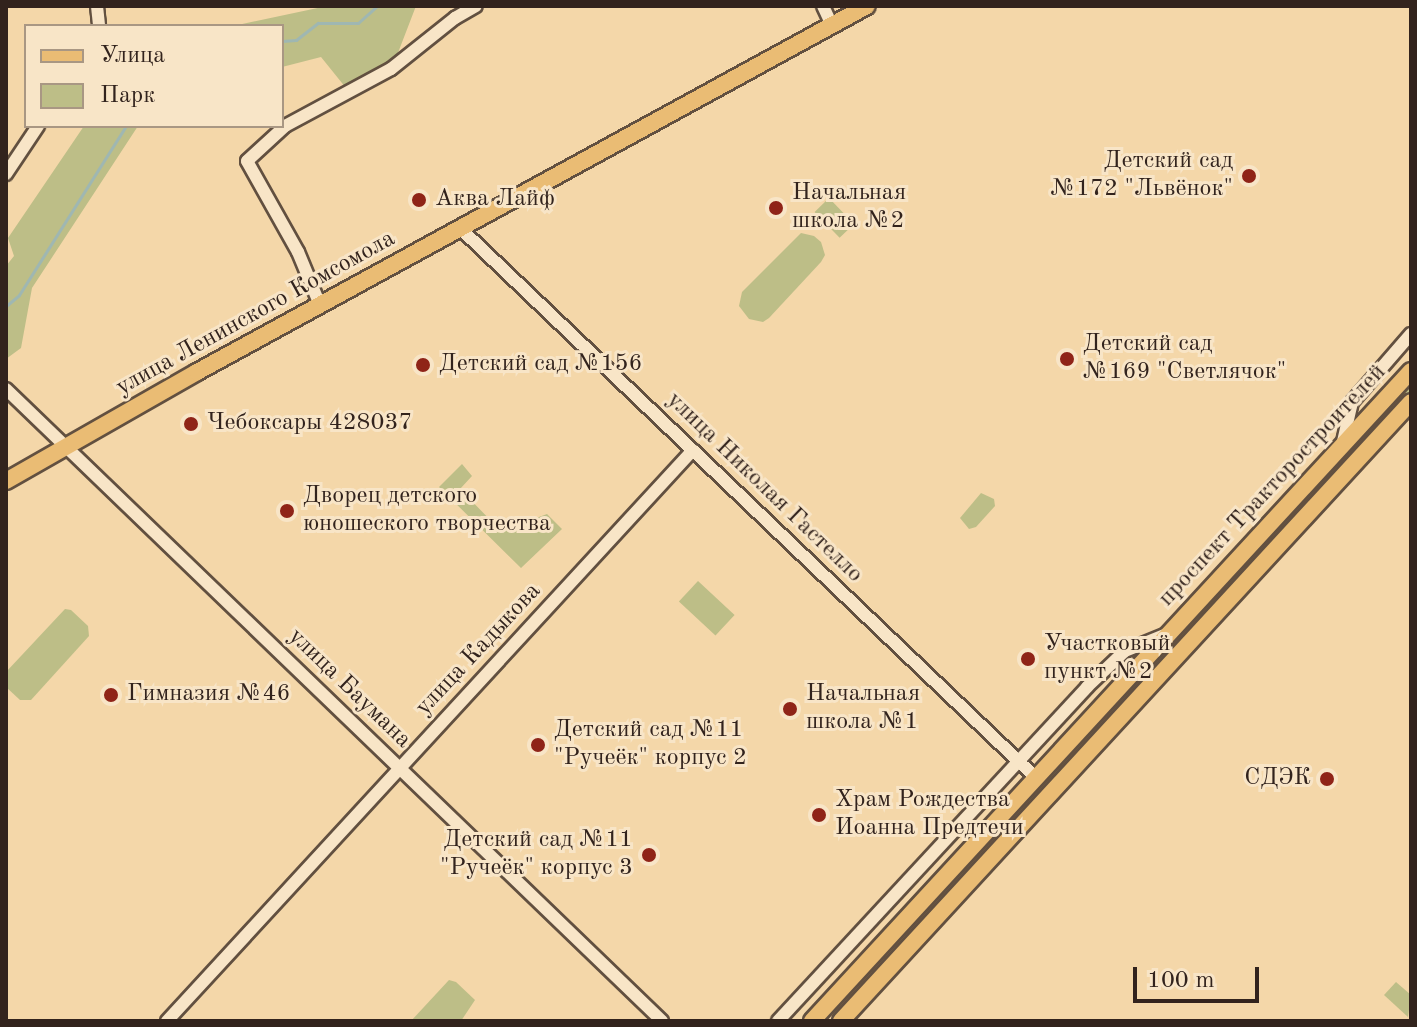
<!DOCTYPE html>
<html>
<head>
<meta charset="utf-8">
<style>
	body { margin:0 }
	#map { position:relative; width:1417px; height:1027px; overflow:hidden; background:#f4d7a9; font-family:"Old Standard TT",serif }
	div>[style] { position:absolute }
	.green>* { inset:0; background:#bdbe87; transform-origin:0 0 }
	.stream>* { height:3px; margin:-1.5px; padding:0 1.5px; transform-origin:1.5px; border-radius:1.5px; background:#9fb7b2 }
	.roads { filter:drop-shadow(2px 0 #625040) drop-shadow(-2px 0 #625040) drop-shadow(0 2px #625040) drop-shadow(0 -2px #625040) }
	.minor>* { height:12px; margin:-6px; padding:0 6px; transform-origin:6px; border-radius:6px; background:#f8e5c7 }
	.major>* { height:16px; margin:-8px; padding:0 8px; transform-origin:8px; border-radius:8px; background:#eabc74 }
	.dots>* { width:22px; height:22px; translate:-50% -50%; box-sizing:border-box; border:4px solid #f8e5c7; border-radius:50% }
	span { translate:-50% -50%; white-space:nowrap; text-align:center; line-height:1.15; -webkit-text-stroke:6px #f8e5c7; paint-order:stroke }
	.poi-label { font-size:24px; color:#32231d }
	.right { translate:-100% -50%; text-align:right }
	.left { translate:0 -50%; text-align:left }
	.street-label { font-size:24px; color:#32231d }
	.frame { position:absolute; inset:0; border:8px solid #32231d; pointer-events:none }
	.legend { position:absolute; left:24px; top:24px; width:260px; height:104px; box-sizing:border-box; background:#f8e5c7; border:2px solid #a99783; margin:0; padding:10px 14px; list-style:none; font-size:24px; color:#32231d }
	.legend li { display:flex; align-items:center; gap:16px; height:40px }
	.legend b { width:40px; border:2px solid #a99783 }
	.scale { position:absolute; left:1133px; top:967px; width:126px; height:36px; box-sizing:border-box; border:4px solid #32231d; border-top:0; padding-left:10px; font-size:24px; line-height:28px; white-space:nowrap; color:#32231d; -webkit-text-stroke:6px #f8e5c7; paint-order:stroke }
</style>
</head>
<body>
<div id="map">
	<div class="green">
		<div style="clip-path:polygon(327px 6px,416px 6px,396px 58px,346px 88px,321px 57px,282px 67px,282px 26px,233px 26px)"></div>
		<div style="clip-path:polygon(84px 126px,138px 126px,32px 288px,21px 348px,6px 359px,6px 266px,14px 256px,8px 238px)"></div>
		<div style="left:829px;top:198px;width:36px;height:20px;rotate:46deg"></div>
		<div style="clip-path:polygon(801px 233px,814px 236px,821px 242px,825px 255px,821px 262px,769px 318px,763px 322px,749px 319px,739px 306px,742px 292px)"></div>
		<div style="clip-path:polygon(1411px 382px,1411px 390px,1288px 523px,1283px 519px)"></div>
		<div style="clip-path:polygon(462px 464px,472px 476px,460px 489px,501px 531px,547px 514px,562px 529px,521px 568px,439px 487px)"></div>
		<div style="clip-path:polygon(981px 493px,994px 499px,995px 506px,976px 527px,969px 529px,960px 518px)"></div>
		<div style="clip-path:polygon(1263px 541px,1269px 545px,868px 983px,865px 980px)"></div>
		<div style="left:698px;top:581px;width:50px;height:28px;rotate:43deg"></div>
		<div style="clip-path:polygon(65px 609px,71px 610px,88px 626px,89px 636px,31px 700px,20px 700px,6px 687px,6px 672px)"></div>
		<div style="clip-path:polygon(449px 980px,456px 982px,475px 1000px,461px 1021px,411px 1021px)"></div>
		<div style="clip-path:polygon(1396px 982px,1411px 995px,1408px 1017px,1384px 995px)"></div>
	</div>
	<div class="stream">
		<div style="left:282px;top:41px;width:14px;rotate:-4deg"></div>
		<div style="left:296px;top:40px;width:28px;rotate:-38deg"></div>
		<div style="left:318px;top:23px;width:40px"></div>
		<div style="left:358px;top:23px;width:25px;rotate:-42deg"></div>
		<div style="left:6px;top:306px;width:17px;rotate:-40deg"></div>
		<div style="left:19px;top:295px;width:200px;rotate:-57.7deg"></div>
	</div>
	<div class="roads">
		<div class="minor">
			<div style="left:97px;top:6px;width:20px;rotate:84deg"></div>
			<div style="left:823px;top:6px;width:21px;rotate:65deg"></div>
			<div style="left:6px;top:174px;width:58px;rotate:-56.3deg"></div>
			<div style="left:461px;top:229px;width:795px;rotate:43.67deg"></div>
			<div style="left:320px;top:305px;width:57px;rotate:-112.5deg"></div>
			<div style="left:298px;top:252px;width:104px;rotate:-119.3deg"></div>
			<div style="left:247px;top:161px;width:52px;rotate:-42.6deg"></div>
			<div style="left:285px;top:126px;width:120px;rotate:-28.3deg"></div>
			<div style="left:391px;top:69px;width:82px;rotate:-38.6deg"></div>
			<div style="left:455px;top:18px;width:24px;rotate:-30deg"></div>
			<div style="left:6px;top:389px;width:911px;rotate:43.93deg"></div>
			<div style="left:1342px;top:446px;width:45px;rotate:-77.2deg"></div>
			<div style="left:1352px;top:402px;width:90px;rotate:-49.1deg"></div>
			<div style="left:167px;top:1021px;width:776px;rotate:-47.35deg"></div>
			<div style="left:778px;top:1021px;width:455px;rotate:-47.2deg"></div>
			<div style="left:1087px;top:687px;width:52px;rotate:-43.5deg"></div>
			<div style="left:1125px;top:651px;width:45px;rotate:-22deg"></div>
		</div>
		<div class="major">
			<div style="left:6px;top:481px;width:220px;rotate:-29.7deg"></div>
			<div style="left:197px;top:372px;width:763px;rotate:-28.65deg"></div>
			<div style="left:812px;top:1021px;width:884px;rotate:-47.34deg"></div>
			<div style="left:841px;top:1021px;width:841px;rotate:-47.36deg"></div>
		</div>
	</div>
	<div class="dots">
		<div style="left:1249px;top:176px;background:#8f2418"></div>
		<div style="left:419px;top:200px;background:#8f2418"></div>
		<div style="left:776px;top:208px;background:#8f2418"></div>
		<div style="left:1067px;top:359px;background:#8f2418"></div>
		<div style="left:423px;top:365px;background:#8f2418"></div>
		<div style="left:191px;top:424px;background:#8f2418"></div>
		<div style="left:287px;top:511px;background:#8f2418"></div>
		<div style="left:1028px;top:659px;background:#8f2418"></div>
		<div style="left:111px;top:695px;background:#8f2418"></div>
		<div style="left:790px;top:709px;background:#8f2418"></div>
		<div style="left:538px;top:745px;background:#8f2418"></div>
		<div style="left:1327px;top:779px;background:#8f2418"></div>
		<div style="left:819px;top:815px;background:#8f2418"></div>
		<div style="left:649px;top:855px;background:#8f2418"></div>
	</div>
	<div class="poi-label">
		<span class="right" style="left:1233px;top:176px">Детский сад<br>№172 "Львёнок"</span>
		<span class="left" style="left:792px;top:208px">Начальная<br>школа №2</span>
		<span class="left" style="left:435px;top:200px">Аква Лайф</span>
		<span class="left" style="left:1083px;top:359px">Детский сад<br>№169 "Светлячок"</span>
		<span class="left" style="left:439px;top:365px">Детский сад №156</span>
		<span class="left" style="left:207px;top:424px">Чебоксары 428037</span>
		<span class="left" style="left:303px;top:511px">Дворец детского<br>юношеского творчества</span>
		<span class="left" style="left:1044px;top:659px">Участковый<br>пункт №2</span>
		<span class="left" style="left:127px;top:695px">Гимназия №46</span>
		<span class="left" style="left:806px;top:709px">Начальная<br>школа №1</span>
		<span class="left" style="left:554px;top:745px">Детский сад №11<br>"Ручеёк" корпус 2</span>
		<span class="right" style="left:1311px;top:779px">СДЭК</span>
		<span class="left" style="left:835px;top:815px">Храм Рождества<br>Иоанна Предтечи</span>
		<span class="right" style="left:633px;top:855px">Детский сад №11<br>"Ручеёк" корпус 3</span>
	</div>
	<div class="street-label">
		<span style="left:256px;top:314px;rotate:-29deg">улица Ленинского Комсомола</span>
		<span style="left:1273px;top:486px;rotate:-47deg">проспект Тракторостроителей</span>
		<span style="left:764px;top:488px;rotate:44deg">улица Николая Гастелло</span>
		<span style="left:479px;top:650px;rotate:-47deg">улица Кадыкова</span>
		<span style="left:349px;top:689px;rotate:44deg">улица Баумана</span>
	</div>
	<div class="frame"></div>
	<ul class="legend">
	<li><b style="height:10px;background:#eabc74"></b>Улица</li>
	<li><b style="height:22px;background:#bdbe87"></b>Парк</li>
	</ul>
	<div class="scale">100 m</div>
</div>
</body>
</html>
